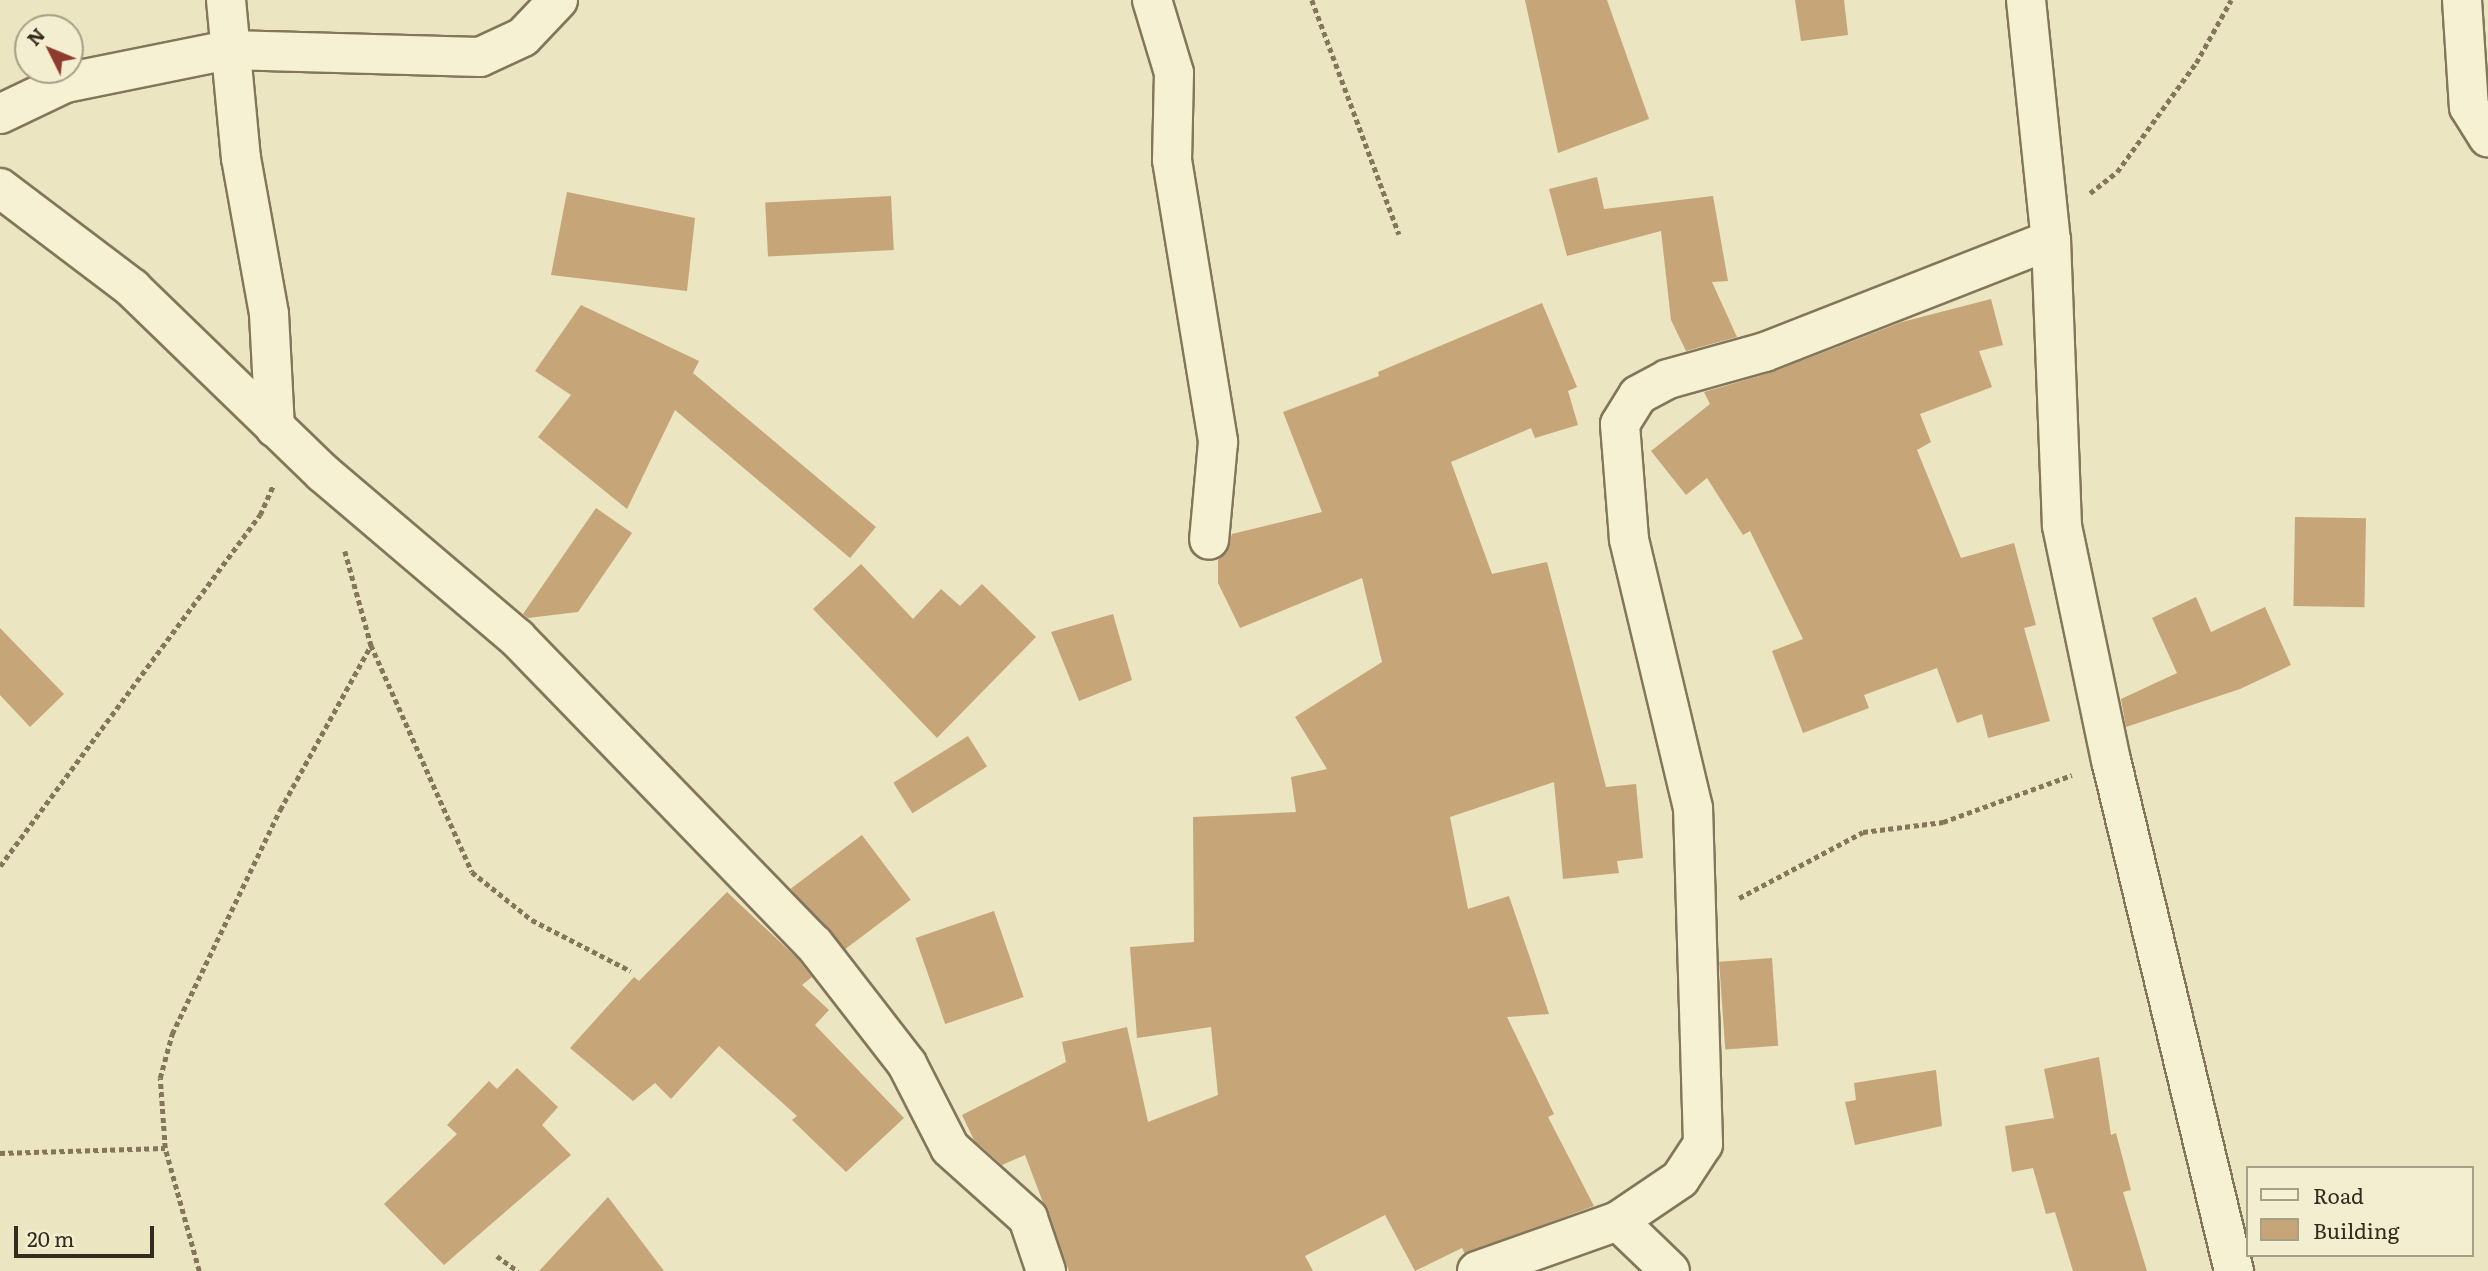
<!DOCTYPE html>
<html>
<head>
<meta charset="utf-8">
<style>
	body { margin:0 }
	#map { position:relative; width:2488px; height:1271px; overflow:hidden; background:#ebe5c1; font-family:Literata,serif }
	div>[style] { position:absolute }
	.building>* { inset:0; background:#c6a579; transform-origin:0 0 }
	.path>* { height:4.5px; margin-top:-2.25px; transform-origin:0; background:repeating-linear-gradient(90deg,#83765a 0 5px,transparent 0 8.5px) }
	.roads { filter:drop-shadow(2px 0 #83765a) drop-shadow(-2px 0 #83765a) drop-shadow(0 2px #83765a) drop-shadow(0 -2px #83765a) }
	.minor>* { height:38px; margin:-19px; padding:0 19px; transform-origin:19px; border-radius:19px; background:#f6f1d3 }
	span { translate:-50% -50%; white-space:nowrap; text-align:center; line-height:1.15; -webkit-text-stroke:5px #f3eed0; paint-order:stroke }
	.legend { position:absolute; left:2246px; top:1166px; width:228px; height:91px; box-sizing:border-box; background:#f3eed0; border:2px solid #a6a088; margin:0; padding:9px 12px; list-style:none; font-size:21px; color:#332b1d }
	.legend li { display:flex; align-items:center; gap:14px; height:35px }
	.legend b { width:35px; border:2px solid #a6a088 }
	.north { position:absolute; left:14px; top:14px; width:70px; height:70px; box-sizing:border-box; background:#f3eed0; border:2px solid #a6a088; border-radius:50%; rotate:313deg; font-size:19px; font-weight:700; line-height:28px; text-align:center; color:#332b1d }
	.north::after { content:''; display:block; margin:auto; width:24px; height:32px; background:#8e3c2e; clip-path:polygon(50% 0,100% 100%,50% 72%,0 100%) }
	.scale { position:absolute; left:14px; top:1226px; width:140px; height:32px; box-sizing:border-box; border:4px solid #332b1d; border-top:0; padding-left:9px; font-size:21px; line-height:24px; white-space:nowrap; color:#332b1d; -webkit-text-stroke:5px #f3eed0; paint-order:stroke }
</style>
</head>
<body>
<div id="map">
	<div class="building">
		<div style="clip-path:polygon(1525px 0,1607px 0,1649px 119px,1558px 153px)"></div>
		<div style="clip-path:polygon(1795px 0,1844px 0,1848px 35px,1801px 41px)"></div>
		<div style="clip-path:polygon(1597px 177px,1604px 209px,1713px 196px,1728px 281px,1712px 282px,1737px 337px,1686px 351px,1671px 320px,1661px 231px,1567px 256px,1549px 189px)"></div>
		<div style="clip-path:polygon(567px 192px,695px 218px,687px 291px,551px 275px)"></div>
		<div style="left:891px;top:196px;width:54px;height:126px;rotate:87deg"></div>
		<div style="clip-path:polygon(1991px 299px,2003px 345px,1979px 351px,1992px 387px,1920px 414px,1931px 442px,1917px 450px,1961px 558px,2014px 543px,2036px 625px,2024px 628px,2050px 721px,1988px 738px,1982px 714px,1957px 723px,1937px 668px,1864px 695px,1869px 708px,1803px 733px,1772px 651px,1803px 639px,1750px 531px,1743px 535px,1707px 478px,1686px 495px,1651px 451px,1710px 404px,1704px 392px,1773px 372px,1902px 322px)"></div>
		<div style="clip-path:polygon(1542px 303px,1577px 387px,1568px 391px,1578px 425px,1535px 438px,1531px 428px,1451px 462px,1492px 574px,1547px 562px,1606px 787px,1636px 784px,1643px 858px,1617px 861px,1619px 873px,1563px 879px,1554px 782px,1450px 817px,1468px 909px,1509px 896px,1549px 1014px,1507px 1017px,1554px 1114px,1548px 1117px,1594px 1206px,1465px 1254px,1462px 1248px,1415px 1271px,1385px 1215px,1305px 1256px,1313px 1271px,1069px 1271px,1025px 1155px,1002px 1165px,974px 1140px,962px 1115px,1066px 1062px,1062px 1042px,1127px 1027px,1148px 1122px,1218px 1095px,1211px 1027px,1137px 1038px,1130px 947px,1194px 942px,1193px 817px,1296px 812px,1291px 777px,1327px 769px,1295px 717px,1382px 662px,1362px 578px,1240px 628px,1218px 583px,1218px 560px,1227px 552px,1232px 534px,1322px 512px,1283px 412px,1379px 376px,1378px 372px)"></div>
		<div style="clip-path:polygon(581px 305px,699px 361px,693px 373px,876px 527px,850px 558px,675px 410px,627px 509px,538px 437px,571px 395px,535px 371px)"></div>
		<div style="clip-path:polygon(596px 508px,632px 533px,578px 612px,528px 618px,523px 614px)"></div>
		<div style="left:2295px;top:517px;width:71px;height:89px;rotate:1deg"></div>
		<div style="clip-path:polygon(861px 564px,913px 619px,941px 589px,960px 606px,982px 584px,1036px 637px,937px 738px,813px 609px)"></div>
		<div style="clip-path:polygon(2196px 597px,2211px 632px,2265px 607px,2291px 665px,2240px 689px,2126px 727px,2121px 699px,2177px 673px,2152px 618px)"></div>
		<div style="clip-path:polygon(1113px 614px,1132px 680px,1079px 701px,1051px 632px)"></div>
		<div style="clip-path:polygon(0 628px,64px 694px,30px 727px,0 695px)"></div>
		<div style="left:968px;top:736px;width:36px;height:88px;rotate:58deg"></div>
		<div style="left:862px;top:835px;width:81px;height:89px;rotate:53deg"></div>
		<div style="clip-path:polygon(727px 892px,797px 958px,812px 977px,802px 985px,829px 1010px,815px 1025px,904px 1118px,846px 1172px,792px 1120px,797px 1116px,719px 1046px,671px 1099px,655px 1083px,633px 1101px,570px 1048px,634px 977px,639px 981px)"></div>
		<div style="left:994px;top:911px;width:91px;height:83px;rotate:71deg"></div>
		<div style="left:1772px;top:958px;width:88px;height:53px;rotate:86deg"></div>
		<div style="clip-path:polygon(2099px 1057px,2111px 1135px,2116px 1133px,2131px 1190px,2123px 1192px,2147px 1271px,2073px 1271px,2055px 1212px,2046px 1214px,2033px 1168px,2012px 1172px,2005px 1126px,2054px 1118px,2044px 1069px)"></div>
		<div style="clip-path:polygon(517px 1068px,558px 1107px,542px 1125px,571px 1155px,444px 1265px,384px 1204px,457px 1134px,447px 1125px,489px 1081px,497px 1089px)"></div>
		<div style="clip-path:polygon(1936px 1070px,1942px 1126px,1855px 1145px,1845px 1102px,1856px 1100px,1854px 1083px)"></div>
		<div style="clip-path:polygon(608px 1197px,664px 1271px,539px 1271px)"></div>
	</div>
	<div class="path">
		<div style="left:1312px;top:0;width:250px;rotate:69.6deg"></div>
		<div style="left:2090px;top:193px;width:34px;rotate:-38deg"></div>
		<div style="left:2117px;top:172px;width:135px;rotate:-54.1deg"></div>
		<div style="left:2196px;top:63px;width:72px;rotate:-60.9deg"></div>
		<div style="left:345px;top:551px;width:98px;rotate:74.5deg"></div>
		<div style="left:371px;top:645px;width:248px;rotate:66deg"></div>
		<div style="left:472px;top:872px;width:77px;rotate:38.7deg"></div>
		<div style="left:532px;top:920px;width:111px;rotate:27.3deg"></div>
		<div style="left:0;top:866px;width:437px;rotate:-53.5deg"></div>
		<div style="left:260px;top:515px;width:32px;rotate:-66deg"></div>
		<div style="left:1739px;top:898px;width:140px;rotate:-28deg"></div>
		<div style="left:1863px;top:832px;width:81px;rotate:-7.1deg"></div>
		<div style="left:1943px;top:822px;width:137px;rotate:-20deg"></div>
		<div style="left:0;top:1153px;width:165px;rotate:-1.7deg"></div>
		<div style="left:497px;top:1256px;width:26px;rotate:36deg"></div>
		<div style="left:199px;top:1271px;width:128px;rotate:-105.5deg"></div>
		<div style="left:165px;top:1148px;width:70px;rotate:-94.1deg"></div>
		<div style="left:160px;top:1078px;width:46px;rotate:-74.7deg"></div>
		<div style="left:172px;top:1034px;width:249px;rotate:-64.3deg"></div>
		<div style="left:280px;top:810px;width:188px;rotate:-61.1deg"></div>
	</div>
	<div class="roads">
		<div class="minor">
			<div style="left:226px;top:0;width:159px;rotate:84.6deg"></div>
			<div style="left:241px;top:158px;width:158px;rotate:79.8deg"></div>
			<div style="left:269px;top:314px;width:114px;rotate:87deg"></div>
			<div style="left:1152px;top:0;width:76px;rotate:73.2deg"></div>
			<div style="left:1174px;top:73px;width:87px;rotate:91.3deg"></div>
			<div style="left:1172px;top:160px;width:286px;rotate:80.7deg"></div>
			<div style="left:1218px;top:442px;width:98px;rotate:95.2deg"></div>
			<div style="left:2026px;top:0;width:241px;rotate:84.1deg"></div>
			<div style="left:2051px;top:240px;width:286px;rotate:87.8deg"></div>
			<div style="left:2062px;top:526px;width:239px;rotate:78.2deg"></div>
			<div style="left:2111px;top:760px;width:526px;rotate:76.47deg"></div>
			<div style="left:2462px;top:0;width:107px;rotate:86.3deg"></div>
			<div style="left:2469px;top:107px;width:36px;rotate:58deg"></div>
			<div style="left:0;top:114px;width:72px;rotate:-25.5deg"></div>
			<div style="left:65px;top:83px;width:167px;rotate:-11.4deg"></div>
			<div style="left:229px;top:50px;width:251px;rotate:1.6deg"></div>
			<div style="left:480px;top:57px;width:47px;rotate:-24.9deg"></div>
			<div style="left:523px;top:37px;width:51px;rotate:-46.6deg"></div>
			<div style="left:0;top:188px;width:166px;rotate:37.1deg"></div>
			<div style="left:132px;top:288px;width:266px;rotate:44.1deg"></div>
			<div style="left:323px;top:473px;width:255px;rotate:40.4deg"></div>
			<div style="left:517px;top:638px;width:426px;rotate:45.9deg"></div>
			<div style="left:814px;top:944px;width:152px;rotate:52.2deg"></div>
			<div style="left:907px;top:1064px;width:94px;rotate:62.9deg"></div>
			<div style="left:950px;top:1148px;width:105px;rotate:41.9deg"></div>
			<div style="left:1028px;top:1218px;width:56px;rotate:71.2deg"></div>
			<div style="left:1618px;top:1221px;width:72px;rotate:43.9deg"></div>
			<div style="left:1477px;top:1271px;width:150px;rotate:-19.5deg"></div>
			<div style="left:1618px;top:1221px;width:75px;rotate:-34.1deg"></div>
			<div style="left:1680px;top:1179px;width:42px;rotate:-56.7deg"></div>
			<div style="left:1703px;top:1144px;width:336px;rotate:-91.7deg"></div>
			<div style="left:1693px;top:808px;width:277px;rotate:-103.4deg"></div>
			<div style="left:1629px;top:539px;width:115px;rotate:-94.5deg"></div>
			<div style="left:1620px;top:424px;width:34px;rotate:-58deg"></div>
			<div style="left:1638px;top:395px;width:34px;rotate:-28deg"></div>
			<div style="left:1668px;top:379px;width:101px;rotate:-15.6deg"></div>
			<div style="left:1765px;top:352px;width:307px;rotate:-21.4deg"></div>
		</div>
	</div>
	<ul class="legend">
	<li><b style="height:9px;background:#f6f1d3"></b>Road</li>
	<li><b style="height:19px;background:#c6a579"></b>Building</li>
	</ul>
	<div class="north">N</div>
	<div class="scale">20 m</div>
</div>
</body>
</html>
